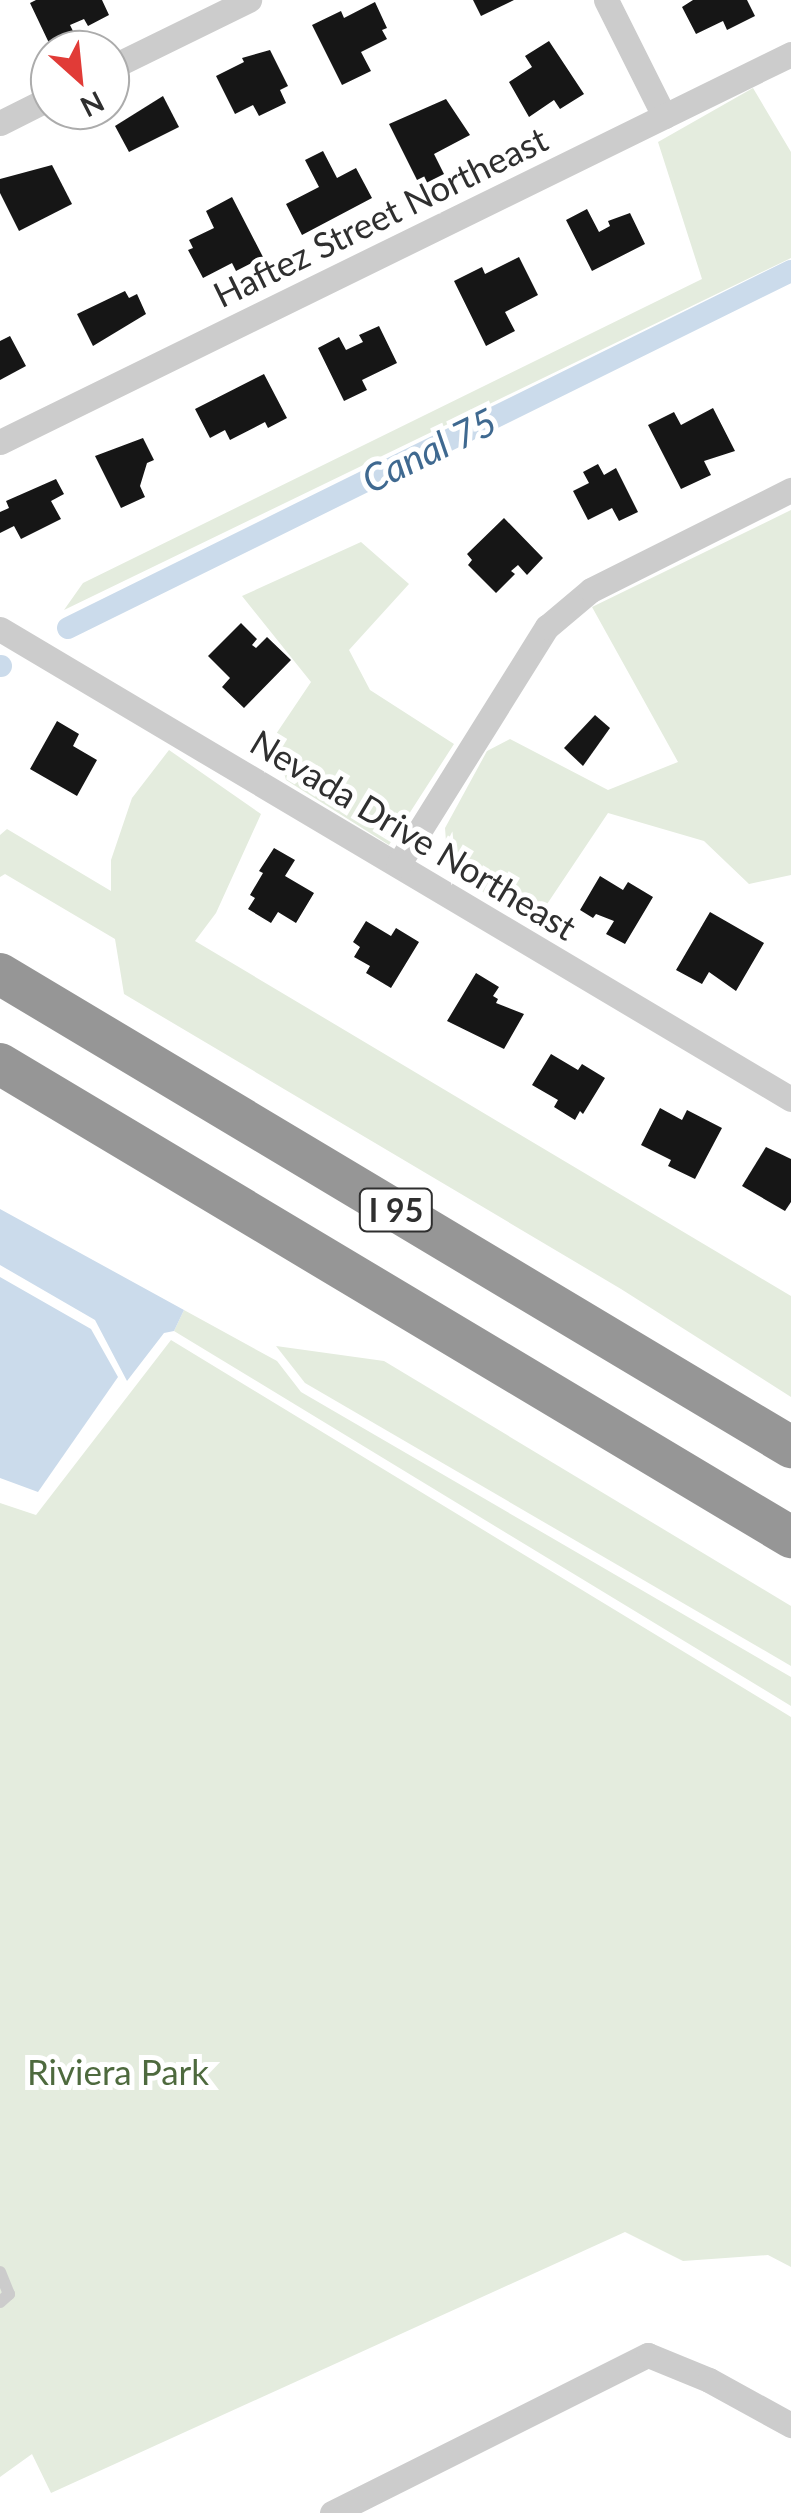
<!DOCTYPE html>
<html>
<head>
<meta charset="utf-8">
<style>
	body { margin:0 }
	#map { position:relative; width:791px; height:2513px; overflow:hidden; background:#fff; font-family:Lato,sans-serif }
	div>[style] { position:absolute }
	.green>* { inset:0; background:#e4ecde }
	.water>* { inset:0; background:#cbdbeb }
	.canal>* { height:22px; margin:-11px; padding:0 11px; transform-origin:11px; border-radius:11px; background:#cbdbeb }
	.building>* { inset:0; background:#161616 }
	.lane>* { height:12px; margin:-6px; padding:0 6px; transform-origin:6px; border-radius:6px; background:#ccc }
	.street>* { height:25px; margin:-12.5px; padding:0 12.5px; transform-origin:12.5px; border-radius:12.5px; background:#ccc }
	.highway>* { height:42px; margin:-21px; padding:0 21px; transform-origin:21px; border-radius:21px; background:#969696 }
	span { translate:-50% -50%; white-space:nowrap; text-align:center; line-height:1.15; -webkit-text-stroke:10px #fff; paint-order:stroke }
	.shield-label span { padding:2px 8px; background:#fff; border:2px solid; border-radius:8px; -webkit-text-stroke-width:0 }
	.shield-label { font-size:32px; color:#2f2f2f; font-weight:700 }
	.street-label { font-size:35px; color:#2f2f2f }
	.park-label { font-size:35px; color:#4e6a3e }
	.water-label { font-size:38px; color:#3f6990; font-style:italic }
	.north { position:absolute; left:30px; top:30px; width:100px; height:100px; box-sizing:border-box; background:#fff; border:2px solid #acacac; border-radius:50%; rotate:153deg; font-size:28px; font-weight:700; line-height:40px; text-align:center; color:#2f2f2f }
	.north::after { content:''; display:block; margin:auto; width:35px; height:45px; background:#e13b37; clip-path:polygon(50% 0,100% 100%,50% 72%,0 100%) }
</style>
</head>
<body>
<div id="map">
	<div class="green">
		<div style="clip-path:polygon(753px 88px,791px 152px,791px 258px,64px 610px,83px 583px,702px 279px,658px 142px)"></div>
		<div style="clip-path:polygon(791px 510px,791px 875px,749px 884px,704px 841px,608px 813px,533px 925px,448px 869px,445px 828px,487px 751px,510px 739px,608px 790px,678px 762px,592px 607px)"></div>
		<div style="clip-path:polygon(361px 542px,409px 584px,349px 650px,370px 690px,454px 744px,389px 845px,286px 780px,274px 737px,311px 682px,242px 596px)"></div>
		<div style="clip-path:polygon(169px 750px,261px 814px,216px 913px,195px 941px,791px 1296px,791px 1397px,621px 1289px,124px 994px,115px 939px,5px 874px,0 877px,0 835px,7px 829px,111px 891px,111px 860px,132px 798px)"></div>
		<div style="clip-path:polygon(184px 1310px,277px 1361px,301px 1392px,791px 1677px,791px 1706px,174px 1331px)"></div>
		<div style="clip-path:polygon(171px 1340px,791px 1717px,791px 2267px,768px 2255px,683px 2261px,625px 2232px,51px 2493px,32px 2454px,0 2477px,0 1503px,36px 1515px)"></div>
		<div style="clip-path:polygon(276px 1346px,384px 1361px,791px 1606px,791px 1666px,305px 1383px)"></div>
	</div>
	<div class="water">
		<div style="clip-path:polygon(0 1209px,184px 1310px,174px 1331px,164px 1333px,127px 1381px,95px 1320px,0 1265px)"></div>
		<div style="clip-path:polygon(0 1277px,91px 1329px,118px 1377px,38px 1492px,0 1478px)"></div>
	</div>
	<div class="canal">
		<div style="left:68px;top:628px;width:806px;rotate:-26.28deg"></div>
		<div style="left:0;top:666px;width:1px"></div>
	</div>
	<div class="building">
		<div style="clip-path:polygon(36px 0,102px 0,109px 15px,88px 26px,84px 19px,70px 25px,73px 31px,49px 43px,30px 3px)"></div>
		<div style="clip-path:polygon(473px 0,514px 0,481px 16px)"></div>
		<div style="clip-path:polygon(693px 0,747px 0,755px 16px,727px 30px,723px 21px,696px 34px,682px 7px)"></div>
		<div style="clip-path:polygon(375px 2px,387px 28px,382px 30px,387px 39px,361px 52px,371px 71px,342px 85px,312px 25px,341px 11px,344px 18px)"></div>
		<div style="clip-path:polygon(549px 41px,584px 94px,560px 109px,554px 100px,529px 117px,509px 82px,532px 67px,525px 56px)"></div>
		<div style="clip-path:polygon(270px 50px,288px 86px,280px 90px,286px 103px,259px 116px,253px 105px,235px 114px,216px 76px,244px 62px,242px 58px)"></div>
		<div style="clip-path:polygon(163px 96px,179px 127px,129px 152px,115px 126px)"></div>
		<div style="clip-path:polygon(446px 99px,470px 135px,434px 154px,444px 174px,420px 186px,389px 124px)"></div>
		<div style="clip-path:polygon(323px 151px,337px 178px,356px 168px,372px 198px,302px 235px,286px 204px,319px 187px,305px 160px)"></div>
		<div style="clip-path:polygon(52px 165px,72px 204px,19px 231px,0 193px,0 179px)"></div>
		<div style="clip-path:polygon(232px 197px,263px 257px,236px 271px,232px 263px,203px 278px,188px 250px,193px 248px,189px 240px,214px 228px,206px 211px)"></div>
		<div style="clip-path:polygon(587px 209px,599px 232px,610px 226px,608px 221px,630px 213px,645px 244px,592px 271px,566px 220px)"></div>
		<div style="clip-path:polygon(519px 257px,538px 295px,505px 312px,515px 331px,486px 346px,454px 281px,482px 267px,485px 274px)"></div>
		<div style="clip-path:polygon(125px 291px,129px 298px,137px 294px,146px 314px,93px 346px,77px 314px)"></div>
		<div style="clip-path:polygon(379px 326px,397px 363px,362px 380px,367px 390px,344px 401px,318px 348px,339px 337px,346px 350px,363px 342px,359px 335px)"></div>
		<div style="clip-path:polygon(10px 336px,26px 366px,0 380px,0 341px)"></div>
		<div style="clip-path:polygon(264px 374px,287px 418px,268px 428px,265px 422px,230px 440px,225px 430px,210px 438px,195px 409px)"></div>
		<div style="clip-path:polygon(713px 408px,735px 451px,704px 461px,711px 475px,681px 489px,648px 425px,674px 412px,681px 425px)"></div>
		<div style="clip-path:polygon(143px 438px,154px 460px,147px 463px,140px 486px,145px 497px,121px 508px,95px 456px)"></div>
		<div style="clip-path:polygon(598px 464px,604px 475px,616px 468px,638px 512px,619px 521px,612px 508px,588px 520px,573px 491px,589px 483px,583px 472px)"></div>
		<div style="clip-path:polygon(56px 479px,64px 494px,51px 501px,61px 519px,21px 539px,14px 526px,0 533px,0 512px,9px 508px,6px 501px)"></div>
		<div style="clip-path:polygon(504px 518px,543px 558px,527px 575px,518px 565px,511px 571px,515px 574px,496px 593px,468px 565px,472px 560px,467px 554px)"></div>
		<div style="clip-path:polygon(241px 623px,257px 639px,252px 645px,256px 648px,267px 637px,291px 660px,244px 708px,222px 687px,230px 678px,208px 656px)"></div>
		<div style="clip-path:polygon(595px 715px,610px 728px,583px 766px,564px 748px)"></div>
		<div style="clip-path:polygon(57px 721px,79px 734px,73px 746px,97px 760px,77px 796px,30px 769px)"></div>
		<div style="clip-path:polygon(274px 848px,295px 860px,285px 876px,314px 893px,296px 923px,278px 912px,271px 923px,248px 909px,255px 898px,250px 895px,263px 873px,259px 871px)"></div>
		<div style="clip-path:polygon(600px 876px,623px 890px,628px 882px,653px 897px,625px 944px,606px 934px,614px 921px,596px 914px,593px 918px,580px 910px)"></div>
		<div style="clip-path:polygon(710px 912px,764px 943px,736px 991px,709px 972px,702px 984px,676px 970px)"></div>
		<div style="clip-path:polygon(366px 921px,391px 936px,396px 928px,419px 942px,391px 988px,366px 973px,370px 966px,354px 957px,360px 947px,353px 942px)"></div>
		<div style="clip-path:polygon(476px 973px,499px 987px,493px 996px,498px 999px,496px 1003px,524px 1014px,504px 1049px,447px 1021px)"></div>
		<div style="clip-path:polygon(551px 1054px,578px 1070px,582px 1064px,605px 1078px,583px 1114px,580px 1111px,575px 1120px,554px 1107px,558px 1100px,532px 1085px)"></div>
		<div style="clip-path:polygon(660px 1108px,682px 1120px,687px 1110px,722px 1128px,695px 1179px,668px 1166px,671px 1160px,641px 1145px)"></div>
		<div style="clip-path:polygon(766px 1147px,791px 1159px,791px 1202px,785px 1211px,742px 1186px)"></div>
	</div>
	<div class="lane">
		<div style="left:0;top:2272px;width:24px;rotate:68deg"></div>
		<div style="left:9px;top:2294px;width:12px;rotate:138deg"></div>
	</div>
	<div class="street">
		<div style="left:606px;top:0;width:130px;rotate:63.4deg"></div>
		<div style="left:110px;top:68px;width:155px;rotate:-26.1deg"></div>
		<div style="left:0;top:123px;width:56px;rotate:-26.6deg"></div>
		<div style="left:0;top:442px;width:881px;rotate:-26.13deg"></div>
		<div style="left:0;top:629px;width:920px;rotate:30.72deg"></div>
		<div style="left:398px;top:865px;width:281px;rotate:-58deg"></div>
		<div style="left:547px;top:627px;width:57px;rotate:-40.1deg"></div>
		<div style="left:591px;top:590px;width:224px;rotate:-26.6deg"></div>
		<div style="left:332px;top:2513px;width:353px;rotate:-26.6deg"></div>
		<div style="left:648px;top:2355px;width:66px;rotate:22.3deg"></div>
		<div style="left:709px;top:2380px;width:94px;rotate:28.8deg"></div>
	</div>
	<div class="highway">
		<div style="left:0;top:974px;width:922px;rotate:30.88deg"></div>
		<div style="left:0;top:1064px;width:922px;rotate:30.88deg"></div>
	</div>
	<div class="shield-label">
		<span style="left:396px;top:1210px">I 95</span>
	</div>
	<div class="street-label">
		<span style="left:380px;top:216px;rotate:-26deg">Haftez Street Northeast</span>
		<span style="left:414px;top:834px;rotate:31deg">Nevada Drive Northeast</span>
	</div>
	<div class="park-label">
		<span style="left:118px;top:2071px">Riviera Park</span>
	</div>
	<div class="water-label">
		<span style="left:429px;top:450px;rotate:-26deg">Canal 75</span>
	</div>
	<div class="north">N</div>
</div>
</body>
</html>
